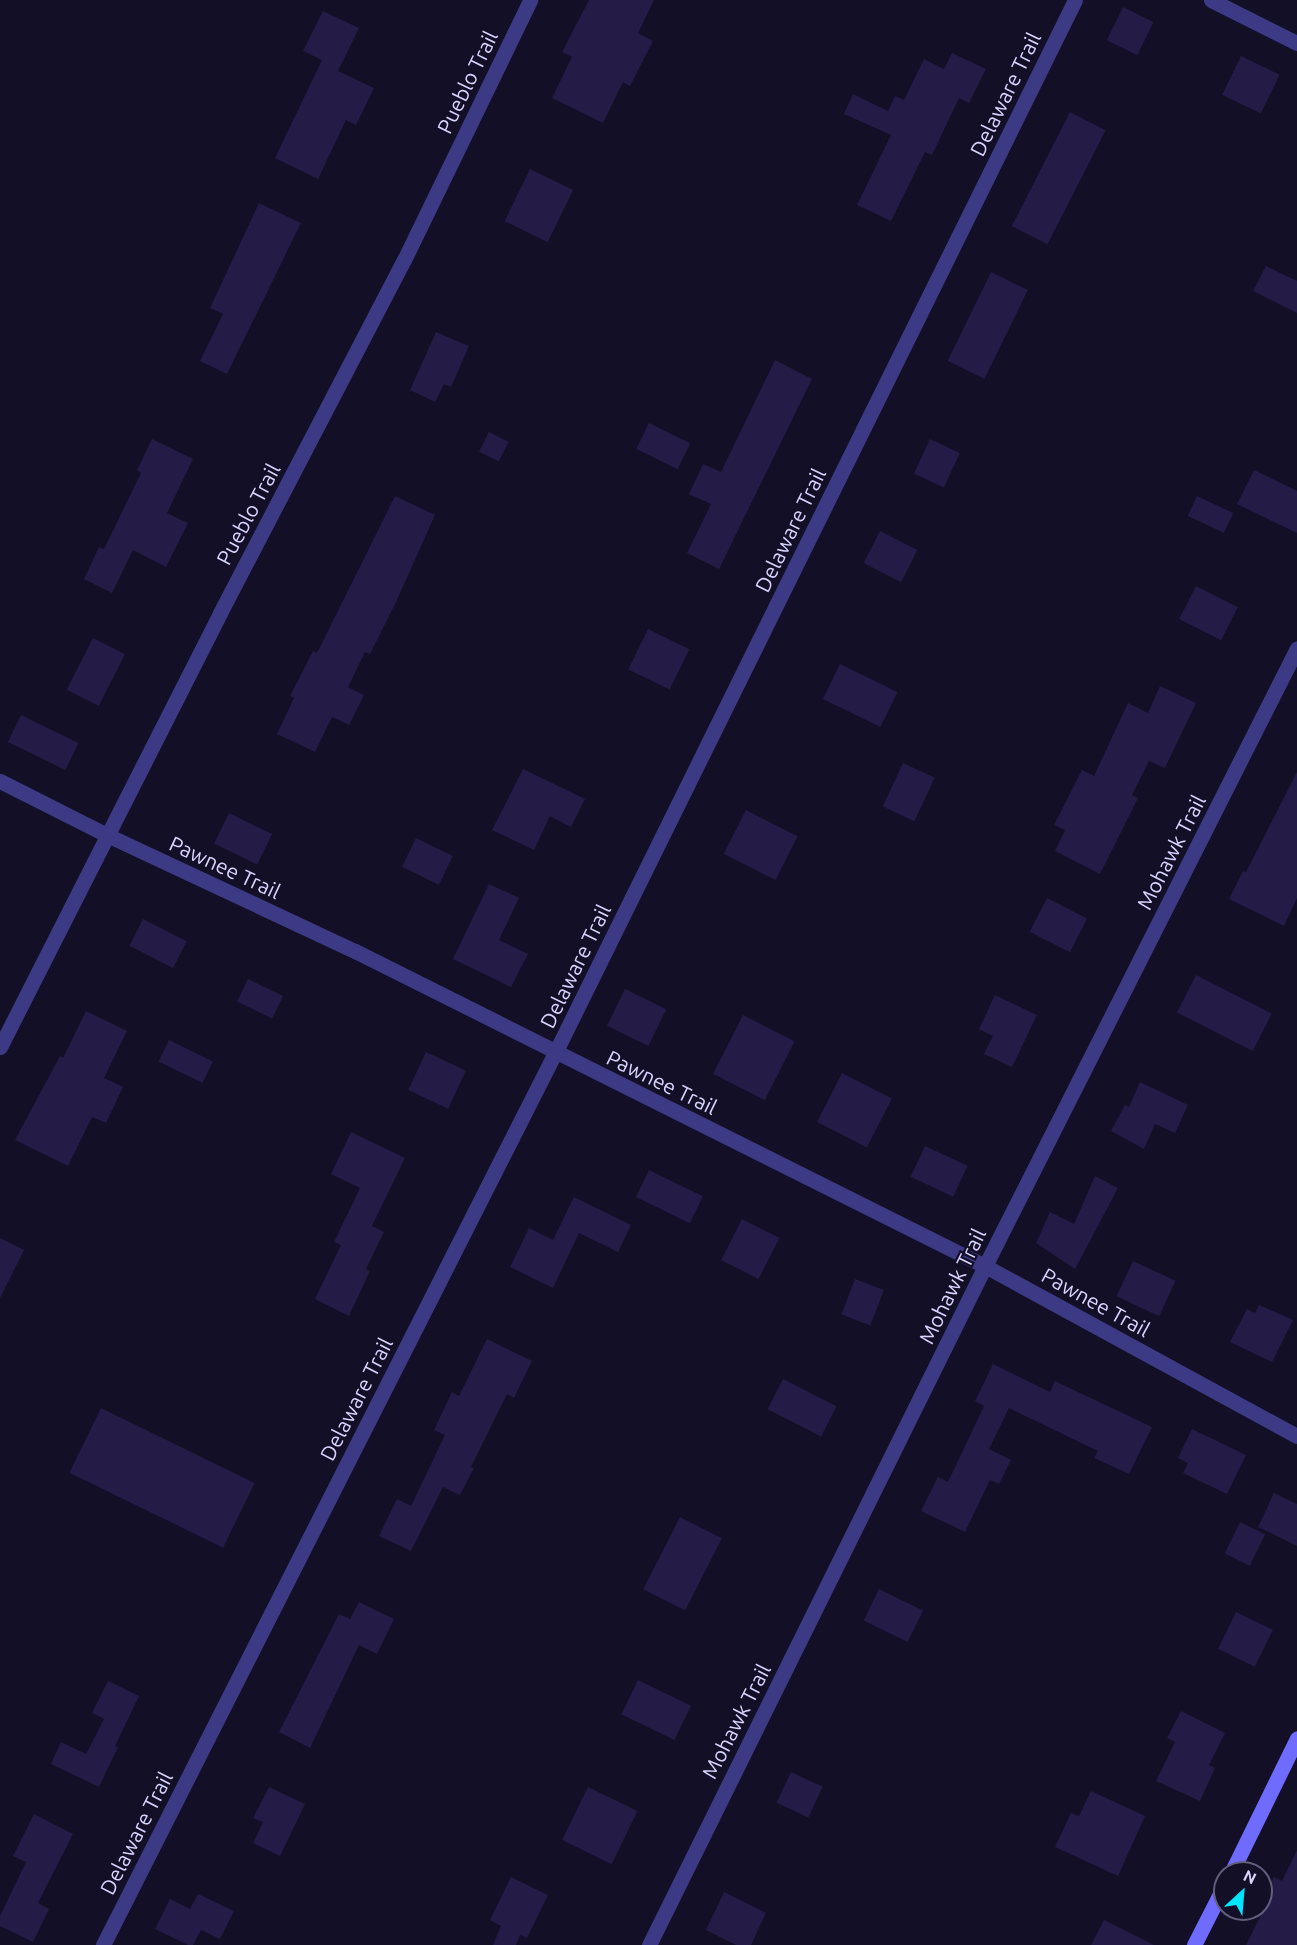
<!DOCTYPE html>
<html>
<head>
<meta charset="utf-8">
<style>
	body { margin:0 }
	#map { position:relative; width:1297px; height:1945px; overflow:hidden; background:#130f26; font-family:Ubuntu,sans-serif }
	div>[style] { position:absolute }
	.building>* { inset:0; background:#241b47; transform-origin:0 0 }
	.street>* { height:15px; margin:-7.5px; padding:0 7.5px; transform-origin:7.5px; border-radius:7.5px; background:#3d3a85 }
	.secondary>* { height:15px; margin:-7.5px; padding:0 7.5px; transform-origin:7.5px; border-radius:7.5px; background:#6f6bff }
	span { translate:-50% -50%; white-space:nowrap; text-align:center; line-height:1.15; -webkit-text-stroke:4.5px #130f26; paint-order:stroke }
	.street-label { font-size:21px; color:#d9d4ff }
	.north { position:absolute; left:1213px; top:1861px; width:60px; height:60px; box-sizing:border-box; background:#130f26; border:2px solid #625e7d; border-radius:50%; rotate:26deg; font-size:16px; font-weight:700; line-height:24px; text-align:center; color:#d9d4ff }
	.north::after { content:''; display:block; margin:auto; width:21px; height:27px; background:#00e5ff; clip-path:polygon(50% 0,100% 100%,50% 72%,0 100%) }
</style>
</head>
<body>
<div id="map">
	<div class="building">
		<div style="clip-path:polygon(589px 0,654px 0,638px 33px,653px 41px,630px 86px,623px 82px,603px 123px,552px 98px,572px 57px,562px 52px)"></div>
		<div style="left:1123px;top:7px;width:34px;height:37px;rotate:26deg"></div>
		<div style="clip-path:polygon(323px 11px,359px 28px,338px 71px,374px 88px,356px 125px,346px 120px,318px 179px,275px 158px,322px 60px,303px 51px)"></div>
		<div style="clip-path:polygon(952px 53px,986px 69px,969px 103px,959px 98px,932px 155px,925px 152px,891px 221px,857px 205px,891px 135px,844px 114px,853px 94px,888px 111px,895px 96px,904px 100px,924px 59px,944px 69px)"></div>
		<div style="left:1241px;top:56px;width:43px;height:43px;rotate:26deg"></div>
		<div style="left:1070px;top:112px;width:40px;height:128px;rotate:27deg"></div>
		<div style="left:530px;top:169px;width:48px;height:58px;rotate:26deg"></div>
		<div style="clip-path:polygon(259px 203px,301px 223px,227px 374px,200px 361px,223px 314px,210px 308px)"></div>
		<div style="clip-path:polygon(1266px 266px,1297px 281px,1297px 313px,1253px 291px)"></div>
		<div style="left:991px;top:272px;width:41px;height:99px;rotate:26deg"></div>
		<div style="clip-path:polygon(436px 332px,469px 346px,451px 387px,444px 384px,435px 402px,410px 390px)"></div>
		<div style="clip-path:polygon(775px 360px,812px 379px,719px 569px,687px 553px,711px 504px,689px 494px,703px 464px,721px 472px)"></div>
		<div style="left:649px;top:423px;width:46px;height:29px;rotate:26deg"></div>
		<div style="left:489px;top:432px;width:22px;height:22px;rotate:27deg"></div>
		<div style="clip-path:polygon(152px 439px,193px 459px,167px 513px,188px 523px,166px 567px,133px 550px,112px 593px,84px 579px,99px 547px,104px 549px,141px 473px,137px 470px)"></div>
		<div style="left:930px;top:439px;width:33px;height:38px;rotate:25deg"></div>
		<div style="clip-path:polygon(1254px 470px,1297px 491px,1297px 533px,1237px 504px)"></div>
		<div style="clip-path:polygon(395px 496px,435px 515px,396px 602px,370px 654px,365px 652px,348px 687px,364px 695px,349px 725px,332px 717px,315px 752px,277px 734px,294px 698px,290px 696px,313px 651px,317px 653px)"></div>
		<div style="left:1197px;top:496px;width:40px;height:22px;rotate:25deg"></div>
		<div style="left:880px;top:531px;width:42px;height:36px;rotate:27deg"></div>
		<div style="left:1196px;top:586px;width:47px;height:37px;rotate:27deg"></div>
		<div style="left:648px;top:629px;width:46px;height:45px;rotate:26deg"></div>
		<div style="left:93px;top:638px;width:36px;height:58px;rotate:27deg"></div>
		<div style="left:840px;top:664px;width:64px;height:39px;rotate:26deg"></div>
		<div style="clip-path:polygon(1160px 686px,1196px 703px,1165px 768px,1149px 761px,1132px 795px,1138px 798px,1100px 874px,1055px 851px,1065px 830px,1054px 825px,1082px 770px,1094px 776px,1128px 703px,1148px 713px)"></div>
		<div style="left:21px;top:715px;width:64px;height:30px;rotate:26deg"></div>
		<div style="left:903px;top:763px;width:35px;height:48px;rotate:25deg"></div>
		<div style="clip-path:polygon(523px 769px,585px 799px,571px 827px,550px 816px,534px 850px,492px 830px)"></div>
		<div style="clip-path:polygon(1297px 772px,1297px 898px,1284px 926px,1229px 899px,1243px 871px,1246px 872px)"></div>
		<div style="left:746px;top:810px;width:58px;height:49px;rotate:27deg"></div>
		<div style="left:229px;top:813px;width:48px;height:34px;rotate:26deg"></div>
		<div style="left:416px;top:838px;width:41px;height:32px;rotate:26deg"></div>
		<div style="clip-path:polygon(489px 884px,519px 898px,499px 940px,528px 954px,511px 987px,453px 959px)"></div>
		<div style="left:1047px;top:898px;width:45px;height:38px;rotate:27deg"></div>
		<div style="left:143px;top:919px;width:49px;height:30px;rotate:27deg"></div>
		<div style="left:1196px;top:975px;width:85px;height:42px;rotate:27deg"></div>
		<div style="left:248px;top:979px;width:39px;height:25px;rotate:26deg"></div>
		<div style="left:625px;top:989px;width:46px;height:41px;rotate:26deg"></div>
		<div style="clip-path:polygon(995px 995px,1037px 1015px,1012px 1067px,984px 1054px,993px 1036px,979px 1029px)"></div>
		<div style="clip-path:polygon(86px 1011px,127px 1031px,104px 1078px,123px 1087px,106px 1123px,92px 1117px,68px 1166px,15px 1140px,60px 1056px,63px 1058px)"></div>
		<div style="left:743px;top:1015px;width:58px;height:66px;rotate:27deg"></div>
		<div style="left:169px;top:1040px;width:49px;height:24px;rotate:26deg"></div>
		<div style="left:426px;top:1052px;width:44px;height:42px;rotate:25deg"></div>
		<div style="left:842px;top:1073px;width:56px;height:55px;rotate:27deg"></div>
		<div style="clip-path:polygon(1140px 1082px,1188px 1105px,1175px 1133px,1155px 1124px,1144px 1149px,1111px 1131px,1125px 1105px,1129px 1107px)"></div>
		<div style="clip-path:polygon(351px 1132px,405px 1158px,372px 1226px,384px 1232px,366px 1269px,370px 1271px,349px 1316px,315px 1299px,341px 1245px,334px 1242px,360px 1188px,331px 1174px)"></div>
		<div style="left:925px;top:1146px;width:47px;height:34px;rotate:25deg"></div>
		<div style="left:649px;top:1170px;width:60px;height:30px;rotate:26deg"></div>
		<div style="clip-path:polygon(1095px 1176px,1118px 1188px,1075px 1269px,1036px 1243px,1050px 1212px,1074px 1224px)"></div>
		<div style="clip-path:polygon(574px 1197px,631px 1225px,618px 1252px,579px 1233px,553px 1288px,510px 1267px,529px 1228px,553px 1240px)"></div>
		<div style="left:742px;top:1219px;width:42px;height:46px;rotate:27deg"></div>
		<div style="clip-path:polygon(0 1238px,24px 1250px,0 1298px)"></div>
		<div style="left:1133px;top:1261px;width:47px;height:39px;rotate:25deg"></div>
		<div style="left:855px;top:1279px;width:31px;height:38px;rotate:21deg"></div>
		<div style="clip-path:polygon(1259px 1305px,1293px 1320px,1272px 1362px,1230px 1342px,1247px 1309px,1255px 1313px)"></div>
		<div style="clip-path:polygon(487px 1339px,532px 1361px,514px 1398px,507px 1394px,471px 1467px,474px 1468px,460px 1495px,443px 1487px,411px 1551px,379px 1536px,397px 1499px,411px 1506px,445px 1435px,434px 1430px,452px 1392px,459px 1396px)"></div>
		<div style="clip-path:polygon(993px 1364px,1050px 1392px,1055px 1381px,1152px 1427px,1129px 1474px,1094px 1458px,1098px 1451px,1009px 1408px,989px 1449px,1011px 1460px,999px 1484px,990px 1480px,965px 1532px,921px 1511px,938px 1477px,948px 1482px,984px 1406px,975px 1401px)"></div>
		<div style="left:783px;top:1379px;width:60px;height:34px;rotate:27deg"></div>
		<div style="left:101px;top:1408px;width:171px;height:72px;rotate:26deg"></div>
		<div style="clip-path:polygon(1192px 1429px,1246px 1455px,1227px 1494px,1183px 1473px,1188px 1463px,1178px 1458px)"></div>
		<div style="clip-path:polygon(1274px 1493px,1297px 1504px,1297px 1546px,1258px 1527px)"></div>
		<div style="left:680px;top:1517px;width:47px;height:81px;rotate:27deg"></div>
		<div style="left:1240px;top:1522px;width:28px;height:35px;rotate:26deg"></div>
		<div style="left:879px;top:1589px;width:49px;height:35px;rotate:26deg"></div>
		<div style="clip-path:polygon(359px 1602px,394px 1619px,377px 1654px,359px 1645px,310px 1748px,279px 1732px,339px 1614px,350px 1619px)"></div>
		<div style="left:1236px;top:1612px;width:41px;height:41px;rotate:26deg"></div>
		<div style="left:638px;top:1680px;width:59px;height:38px;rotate:26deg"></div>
		<div style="clip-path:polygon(108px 1681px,139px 1696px,115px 1746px,118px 1747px,99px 1787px,51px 1764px,61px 1742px,86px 1754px,104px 1719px,92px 1713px)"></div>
		<div style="clip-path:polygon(1181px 1711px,1225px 1733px,1209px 1765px,1215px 1768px,1200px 1801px,1156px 1781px,1175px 1742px,1167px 1738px)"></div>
		<div style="left:791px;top:1772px;width:35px;height:34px;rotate:25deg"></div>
		<div style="clip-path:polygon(269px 1787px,305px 1804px,280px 1856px,253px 1843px,263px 1822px,253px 1818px)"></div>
		<div style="left:588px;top:1787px;width:55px;height:59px;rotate:26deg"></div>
		<div style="clip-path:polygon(1091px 1791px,1145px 1816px,1118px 1876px,1055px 1847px,1071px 1813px,1079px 1816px)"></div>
		<div style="clip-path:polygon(34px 1814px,73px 1834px,38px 1903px,49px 1909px,33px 1942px,0 1926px,0 1916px,26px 1862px,13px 1856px)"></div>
		<div style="clip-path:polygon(1297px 1850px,1297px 1945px,1246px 1945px,1261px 1915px,1261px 1902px,1274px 1877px,1282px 1881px)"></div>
		<div style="clip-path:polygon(511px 1877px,548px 1895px,527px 1938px,520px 1935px,516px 1945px,493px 1945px,501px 1926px,490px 1920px)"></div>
		<div style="clip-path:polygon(724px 1892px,766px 1913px,751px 1945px,736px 1945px,706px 1930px)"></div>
		<div style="clip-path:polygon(198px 1894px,234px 1911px,220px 1939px,201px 1930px,193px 1945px,188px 1945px,155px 1929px,170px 1899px,190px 1909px)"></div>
		<div style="clip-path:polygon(1104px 1920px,1154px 1945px,1091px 1945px)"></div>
	</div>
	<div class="street">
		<div style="left:1211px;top:0;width:96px;rotate:26.6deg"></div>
		<div style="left:0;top:781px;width:120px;rotate:26.8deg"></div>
		<div style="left:107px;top:835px;width:274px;rotate:25.1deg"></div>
		<div style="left:355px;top:951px;width:704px;rotate:26.57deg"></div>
		<div style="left:985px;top:1266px;width:355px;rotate:28.6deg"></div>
		<div style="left:0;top:1047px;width:487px;rotate:-63.1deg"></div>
		<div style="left:220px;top:613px;width:398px;rotate:-62.5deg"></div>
		<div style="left:404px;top:260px;width:289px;rotate:-64.1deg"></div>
		<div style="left:103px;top:1945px;width:1000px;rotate:-63.13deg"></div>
		<div style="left:555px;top:1053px;width:1174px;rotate:-63.72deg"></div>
		<div style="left:649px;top:1945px;width:758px;rotate:-63.67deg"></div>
		<div style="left:985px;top:1266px;width:692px;rotate:-63.21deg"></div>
	</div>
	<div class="secondary">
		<div style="left:1231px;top:1873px;width:150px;rotate:-63.9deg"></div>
		<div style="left:1194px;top:1945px;width:68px;rotate:-63.1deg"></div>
	</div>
	<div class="street-label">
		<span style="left:467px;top:82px;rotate:-64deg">Pueblo Trail</span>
		<span style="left:1005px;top:94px;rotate:-64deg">Delaware Trail</span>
		<span style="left:248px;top:514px;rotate:-62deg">Pueblo Trail</span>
		<span style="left:790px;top:530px;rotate:-64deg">Delaware Trail</span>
		<span style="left:1171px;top:852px;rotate:-63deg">Mohawk Trail</span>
		<span style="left:225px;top:867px;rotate:25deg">Pawnee Trail</span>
		<span style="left:575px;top:966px;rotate:-64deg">Delaware Trail</span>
		<span style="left:662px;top:1082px;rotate:26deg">Pawnee Trail</span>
		<span style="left:952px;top:1286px;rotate:-64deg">Mohawk Trail</span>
		<span style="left:1096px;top:1302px;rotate:29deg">Pawnee Trail</span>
		<span style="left:356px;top:1399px;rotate:-63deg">Delaware Trail</span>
		<span style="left:736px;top:1721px;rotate:-63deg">Mohawk Trail</span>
		<span style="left:136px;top:1833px;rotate:-63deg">Delaware Trail</span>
	</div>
	<div class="north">N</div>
</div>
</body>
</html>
